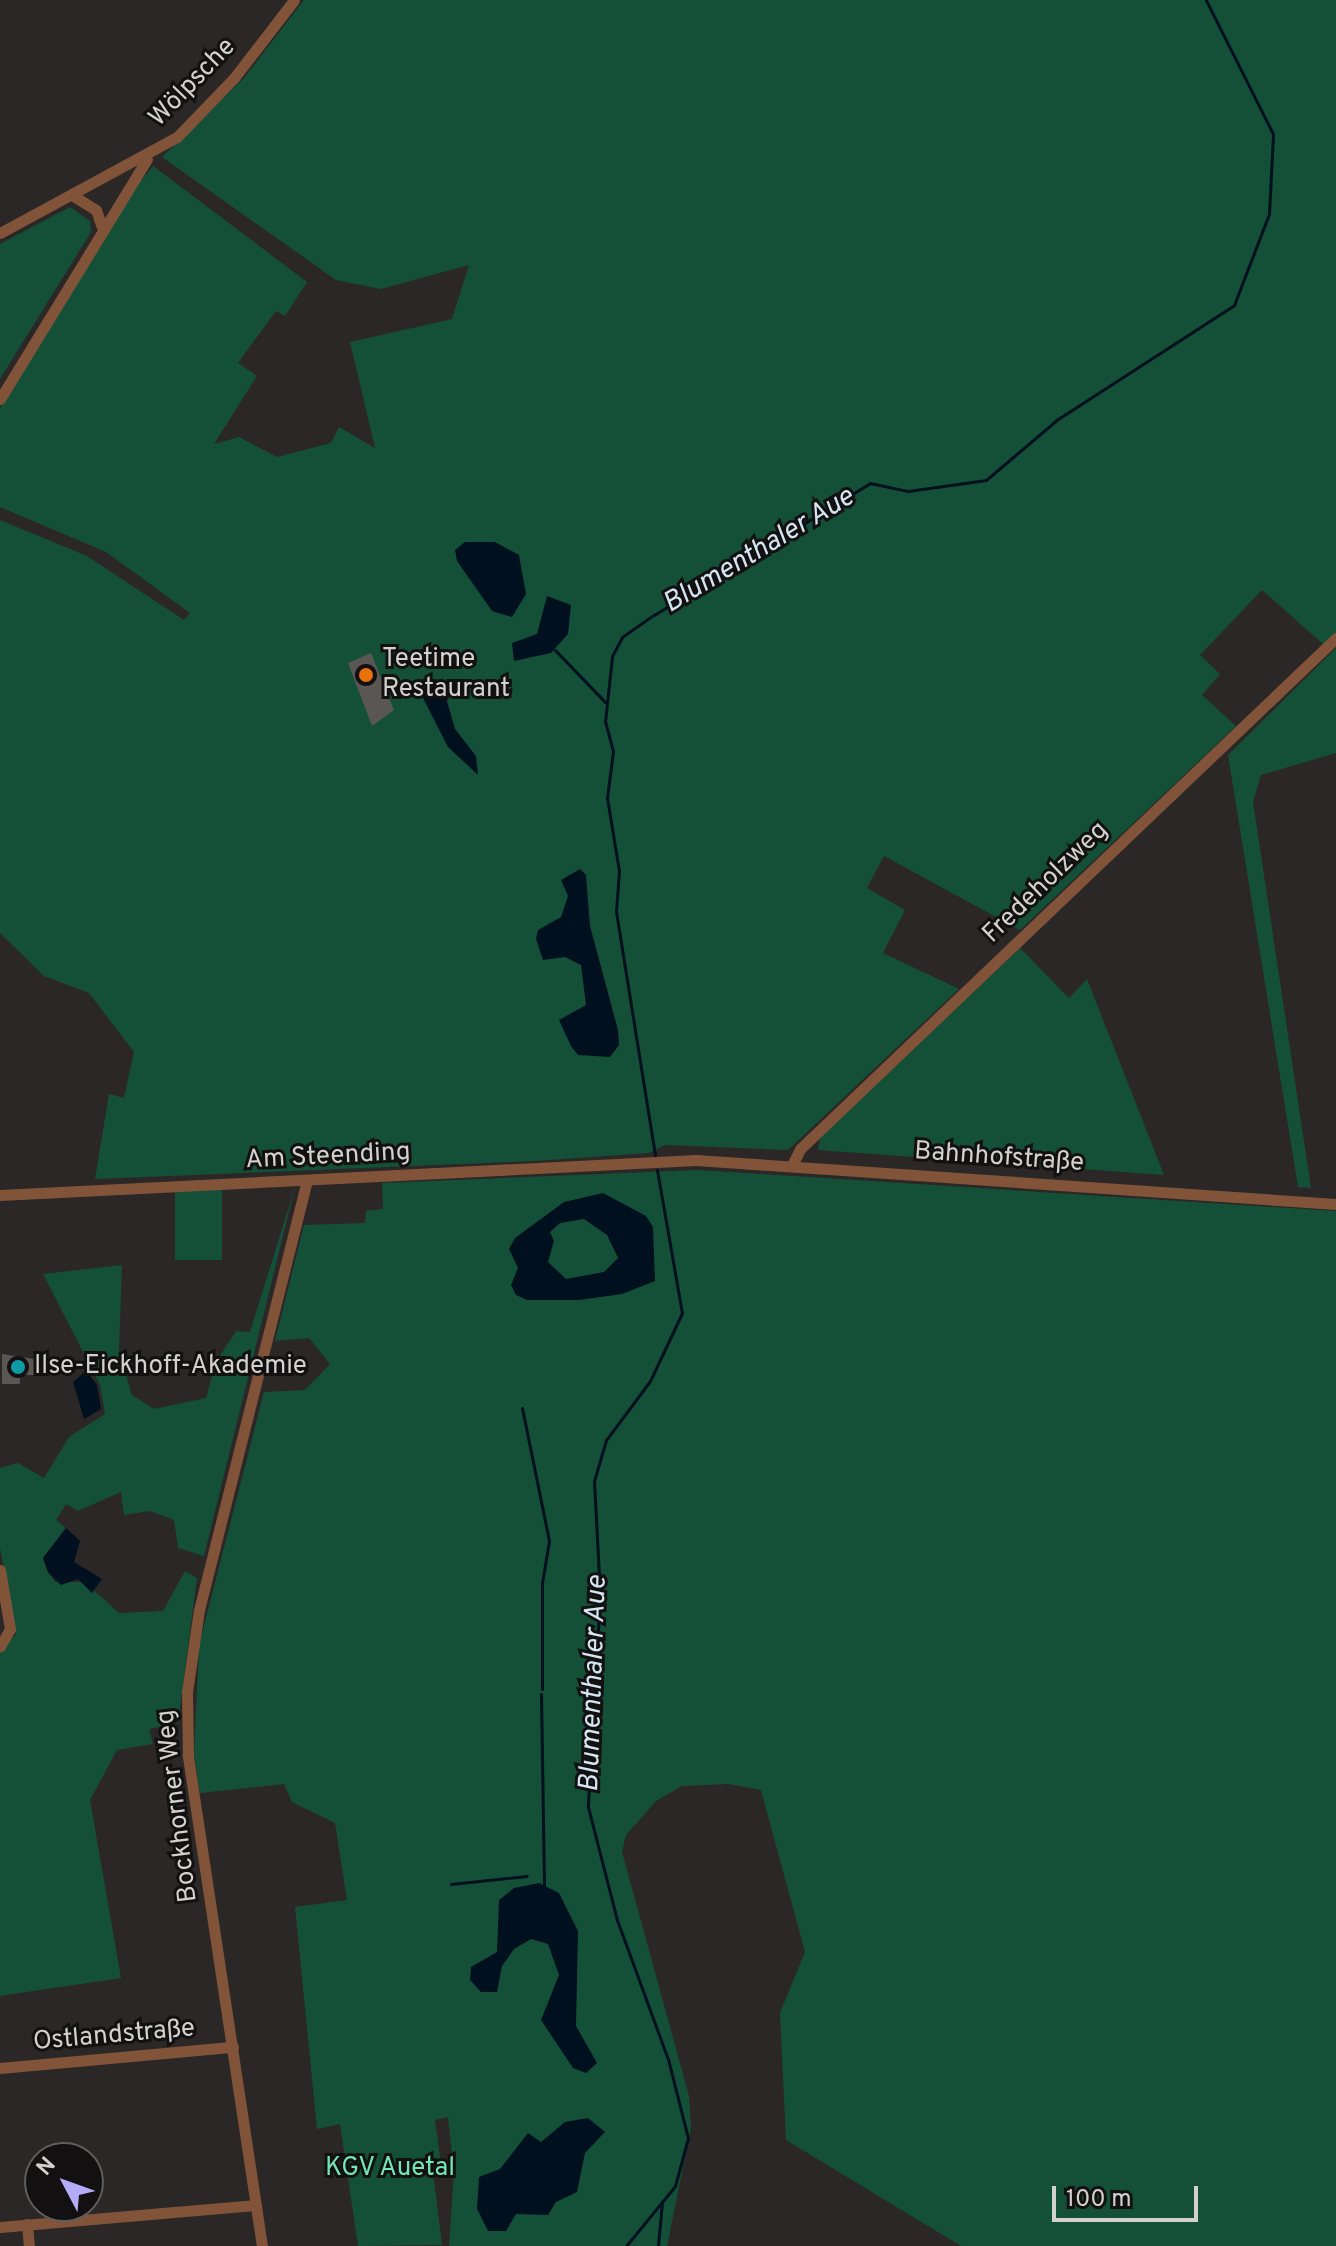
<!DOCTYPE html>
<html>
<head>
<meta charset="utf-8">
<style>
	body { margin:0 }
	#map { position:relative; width:1336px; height:2246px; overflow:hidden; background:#2b2726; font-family:Overpass,sans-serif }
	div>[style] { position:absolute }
	.green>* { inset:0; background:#145038; transform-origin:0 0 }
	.water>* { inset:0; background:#00101e }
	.stream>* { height:3px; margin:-1.5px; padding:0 1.5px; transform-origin:1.5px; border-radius:1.5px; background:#00101e }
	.building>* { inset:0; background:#5a5654 }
	.minor>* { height:11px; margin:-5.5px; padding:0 5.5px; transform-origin:5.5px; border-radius:5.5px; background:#81543a }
	.dots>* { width:22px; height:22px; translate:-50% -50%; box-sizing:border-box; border:4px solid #121010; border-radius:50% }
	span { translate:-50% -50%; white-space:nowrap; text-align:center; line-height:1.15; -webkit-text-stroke:6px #121010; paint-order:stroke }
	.street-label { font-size:26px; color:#d3d1d0 }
	.poi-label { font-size:26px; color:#d3d1d0 }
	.left { translate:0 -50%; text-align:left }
	.park-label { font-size:26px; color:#74e6b4 }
	.water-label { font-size:28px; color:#d5e6f3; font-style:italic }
	.north { position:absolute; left:24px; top:2142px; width:80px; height:80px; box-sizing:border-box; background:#121010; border:2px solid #5f5d5d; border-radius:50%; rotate:311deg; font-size:22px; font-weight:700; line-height:32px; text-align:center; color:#d3d1d0 }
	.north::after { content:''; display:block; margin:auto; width:28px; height:36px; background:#b5acf8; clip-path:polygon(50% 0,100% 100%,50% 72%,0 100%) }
	.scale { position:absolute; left:1052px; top:2186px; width:146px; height:36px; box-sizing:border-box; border:4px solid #d3d1d0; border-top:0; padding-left:10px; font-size:24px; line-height:28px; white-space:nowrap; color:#d3d1d0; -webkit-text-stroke:6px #121010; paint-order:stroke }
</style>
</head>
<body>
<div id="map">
	<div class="green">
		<div style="clip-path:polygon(304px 0,1336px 0,1336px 632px,1323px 644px,1262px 590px,1200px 655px,1220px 674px,1202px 695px,1236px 726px,1020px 930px,884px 856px,867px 888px,905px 910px,883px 953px,959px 989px,788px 1150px,665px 1145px,649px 1153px,535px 1161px,95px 1179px,109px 1094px,124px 1098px,134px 1052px,89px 993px,44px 976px,0 933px,0 520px,87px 556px,184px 620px,190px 613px,106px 552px,0 507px,0 408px,124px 202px,153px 166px,307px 282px,285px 316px,276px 311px,238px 363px,257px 376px,214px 444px,239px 437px,277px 457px,331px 443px,339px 427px,375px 448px,350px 342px,452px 319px,469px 265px,381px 289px,336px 280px,162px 157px,244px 78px)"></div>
		<div style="clip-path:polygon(70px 207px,90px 221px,91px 232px,0 379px,0 244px)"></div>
		<div style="clip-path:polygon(1336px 648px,1336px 753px,1261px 775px,1253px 802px,1311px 1188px,1298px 1187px,1228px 755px)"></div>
		<div style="clip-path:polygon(1020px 948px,1069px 998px,1087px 979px,1164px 1175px,818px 1150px,820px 1138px)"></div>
		<div style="clip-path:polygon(698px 1170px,1336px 1211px,1336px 2246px,961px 2246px,786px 2140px,780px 2013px,805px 1952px,761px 1790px,728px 1784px,682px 1786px,656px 1801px,626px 1835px,622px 1852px,689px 2096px,691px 2128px,667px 2246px,449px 2246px,454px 2172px,448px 2117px,435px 2120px,442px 2171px,433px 2173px,442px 2245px,358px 2246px,340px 2124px,317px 2129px,295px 1907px,347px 1900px,335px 1823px,292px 1802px,284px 1784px,200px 1793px,194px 1755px,199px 1645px,264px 1392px,305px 1390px,330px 1364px,309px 1338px,275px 1341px,304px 1225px,365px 1223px,366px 1211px,383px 1209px,382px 1183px)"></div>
		<div style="clip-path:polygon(295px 1187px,204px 1556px,178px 1548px,174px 1520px,150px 1511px,124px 1515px,121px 1492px,78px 1511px,66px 1504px,56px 1520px,66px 1528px,43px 1558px,48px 1572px,55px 1582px,85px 1582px,119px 1613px,163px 1611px,185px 1571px,197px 1578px,178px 1723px,149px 1729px,153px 1744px,117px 1750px,90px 1800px,121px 1978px,0 1996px,0 1653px,16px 1634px,0 1548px,0 1468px,18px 1463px,44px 1478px,69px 1437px,105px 1414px,100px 1385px,43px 1274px,122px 1265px,119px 1351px,132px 1395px,154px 1409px,206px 1398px,216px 1362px,236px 1331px,250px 1332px)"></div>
		<div style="left:222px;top:1190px;width:70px;height:47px;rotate:90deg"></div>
	</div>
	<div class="water">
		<div style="clip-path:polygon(465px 542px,495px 542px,519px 555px,526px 594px,512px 617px,492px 611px,457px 561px,455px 550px)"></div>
		<div style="clip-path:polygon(547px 596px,571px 605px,568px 634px,551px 653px,514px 661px,512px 643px,537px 634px)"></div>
		<div style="clip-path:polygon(427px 682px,452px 690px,447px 701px,455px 729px,476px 756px,478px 775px,448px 747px,423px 698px)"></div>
		<div style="clip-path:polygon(580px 869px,586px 875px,590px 926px,618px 1030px,619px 1045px,610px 1057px,578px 1055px,571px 1046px,559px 1020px,586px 1005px,581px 965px,565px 957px,543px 960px,536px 939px,538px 930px,561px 917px,568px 896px,561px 880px)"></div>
		<div style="clip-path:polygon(evenodd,603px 1193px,646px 1216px,653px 1227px,655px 1281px,622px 1294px,579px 1300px,527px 1300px,516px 1295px,511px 1285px,518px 1268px,509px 1249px,515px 1238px,564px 1202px,603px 1193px,584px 1219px,607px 1235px,618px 1258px,604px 1272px,566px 1279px,548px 1262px,554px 1241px,550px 1232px,560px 1223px,584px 1219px)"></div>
		<div style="clip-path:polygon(86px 1371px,97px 1385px,101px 1409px,84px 1419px,73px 1382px)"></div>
		<div style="clip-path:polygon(66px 1528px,80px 1541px,74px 1562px,102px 1579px,92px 1593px,78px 1579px,61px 1585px,48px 1572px,43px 1558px)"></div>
		<div style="clip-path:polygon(539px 1883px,559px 1893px,578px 1931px,576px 2026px,597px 2063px,586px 2073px,573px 2068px,541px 2020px,559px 1975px,548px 1944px,531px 1939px,514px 1949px,502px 1966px,497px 1992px,481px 1992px,470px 1980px,471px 1967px,497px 1952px,499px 1900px,514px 1888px)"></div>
		<div style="clip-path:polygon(588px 2118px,605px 2132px,585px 2153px,577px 2192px,556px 2202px,548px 2215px,516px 2214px,506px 2231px,488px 2231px,477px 2209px,479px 2177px,500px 2169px,528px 2133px,541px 2142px,565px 2122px)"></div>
	</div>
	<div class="stream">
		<div style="left:555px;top:650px;width:72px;rotate:46.1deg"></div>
		<div style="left:655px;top:1155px;width:247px;rotate:-99.1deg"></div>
		<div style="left:616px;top:911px;width:40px;rotate:-85.7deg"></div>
		<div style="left:619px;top:871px;width:74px;rotate:-99.3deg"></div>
		<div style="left:607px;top:798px;width:47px;rotate:-82.7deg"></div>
		<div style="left:613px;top:751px;width:30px;rotate:-105deg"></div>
		<div style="left:605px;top:722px;width:66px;rotate:-83.9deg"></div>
		<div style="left:612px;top:656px;width:21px;rotate:-62deg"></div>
		<div style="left:622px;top:637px;width:39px;rotate:-35deg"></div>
		<div style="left:654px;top:615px;width:253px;rotate:-31.4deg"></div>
		<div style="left:870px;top:483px;width:39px;rotate:12deg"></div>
		<div style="left:908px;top:491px;width:79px;rotate:-8deg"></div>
		<div style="left:986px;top:480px;width:94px;rotate:-40.3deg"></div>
		<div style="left:1058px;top:419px;width:210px;rotate:-32.9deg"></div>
		<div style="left:1234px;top:305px;width:97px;rotate:-69deg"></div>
		<div style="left:1269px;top:214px;width:80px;rotate:-87.1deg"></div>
		<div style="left:1273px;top:134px;width:150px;rotate:-116.6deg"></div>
		<div style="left:657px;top:1170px;width:145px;rotate:80.1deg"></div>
		<div style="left:682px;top:1313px;width:75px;rotate:115.2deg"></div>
		<div style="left:650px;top:1381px;width:74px;rotate:126.7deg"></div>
		<div style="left:606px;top:1440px;width:43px;rotate:106.3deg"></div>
		<div style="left:594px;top:1481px;width:115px;rotate:87deg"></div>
		<div style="left:600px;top:1596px;width:211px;rotate:93.3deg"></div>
		<div style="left:588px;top:1807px;width:117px;rotate:75.6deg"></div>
		<div style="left:617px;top:1920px;width:148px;rotate:69.9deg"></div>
		<div style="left:668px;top:2059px;width:81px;rotate:75.8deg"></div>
		<div style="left:688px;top:2138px;width:50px;rotate:105.2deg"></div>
		<div style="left:675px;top:2186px;width:21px;rotate:129deg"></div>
		<div style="left:662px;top:2202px;width:44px;rotate:95.2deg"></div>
		<div style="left:522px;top:1408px;width:136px;rotate:78.5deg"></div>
		<div style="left:549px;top:1541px;width:43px;rotate:99.5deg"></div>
		<div style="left:542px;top:1583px;width:106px;rotate:90deg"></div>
		<div style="left:541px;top:1694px;width:191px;rotate:89.1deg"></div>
		<div style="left:451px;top:1884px;width:76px;rotate:-6deg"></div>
		<div style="left:626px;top:2246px;width:57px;rotate:-50.7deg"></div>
	</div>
	<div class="building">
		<div style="clip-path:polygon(371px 653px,394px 710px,372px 726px,348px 663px)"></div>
		<div style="clip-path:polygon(2px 1354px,34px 1359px,34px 1375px,20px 1375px,20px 1384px,2px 1384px)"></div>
	</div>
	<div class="minor">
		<div style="left:72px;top:195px;width:28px;rotate:32deg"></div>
		<div style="left:96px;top:210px;width:18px;rotate:71deg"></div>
		<div style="left:0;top:233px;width:201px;rotate:-28.5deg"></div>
		<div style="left:177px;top:137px;width:82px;rotate:-46deg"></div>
		<div style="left:234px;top:78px;width:98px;rotate:-52.4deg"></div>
		<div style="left:0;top:399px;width:281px;rotate:-58.5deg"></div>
		<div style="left:792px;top:1165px;width:18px;rotate:-63deg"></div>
		<div style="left:800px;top:1149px;width:741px;rotate:-43.63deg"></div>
		<div style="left:0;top:1195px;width:697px;rotate:-2.88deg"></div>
		<div style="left:696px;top:1160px;width:642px;rotate:3.93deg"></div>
		<div style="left:0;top:1570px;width:60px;rotate:80.4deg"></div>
		<div style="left:10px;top:1629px;width:20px;rotate:120deg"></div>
		<div style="left:0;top:2068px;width:234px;rotate:-5.2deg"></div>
		<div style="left:27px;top:2224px;width:22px;rotate:85deg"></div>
		<div style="left:0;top:2227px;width:257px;rotate:-4.9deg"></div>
		<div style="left:262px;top:2246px;width:497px;rotate:-98.6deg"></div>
		<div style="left:188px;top:1755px;width:63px;rotate:-90.9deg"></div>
		<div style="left:187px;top:1692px;width:83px;rotate:-81.7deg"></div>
		<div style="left:199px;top:1610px;width:442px;rotate:-75.9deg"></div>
	</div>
	<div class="dots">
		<div style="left:366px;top:675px;background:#e8710a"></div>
		<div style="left:18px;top:1367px;background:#0f9aa8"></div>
	</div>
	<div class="street-label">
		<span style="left:193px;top:83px;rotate:-46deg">Wölpsche</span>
		<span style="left:1046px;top:883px;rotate:-44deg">Fredeholzweg</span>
		<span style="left:328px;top:1157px;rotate:-3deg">Am Steending</span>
		<span style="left:999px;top:1158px;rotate:4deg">Bahnhofstraße</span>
		<span style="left:178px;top:1806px;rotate:-97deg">Bockhorner Weg</span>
		<span style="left:114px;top:2036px;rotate:-5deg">Ostlandstraße</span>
	</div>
	<div class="poi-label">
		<span class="left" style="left:382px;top:675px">Teetime<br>Restaurant</span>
		<span class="left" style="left:34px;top:1367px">Ilse-Eickhoff-Akademie</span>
	</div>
	<div class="park-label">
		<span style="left:390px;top:2169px">KGV Auetal</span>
	</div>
	<div class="water-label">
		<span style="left:759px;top:551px;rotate:-31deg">Blumenthaler Aue</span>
		<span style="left:594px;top:1684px;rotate:-88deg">Blumenthaler Aue</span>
	</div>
	<div class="north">N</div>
	<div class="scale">100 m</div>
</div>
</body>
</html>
